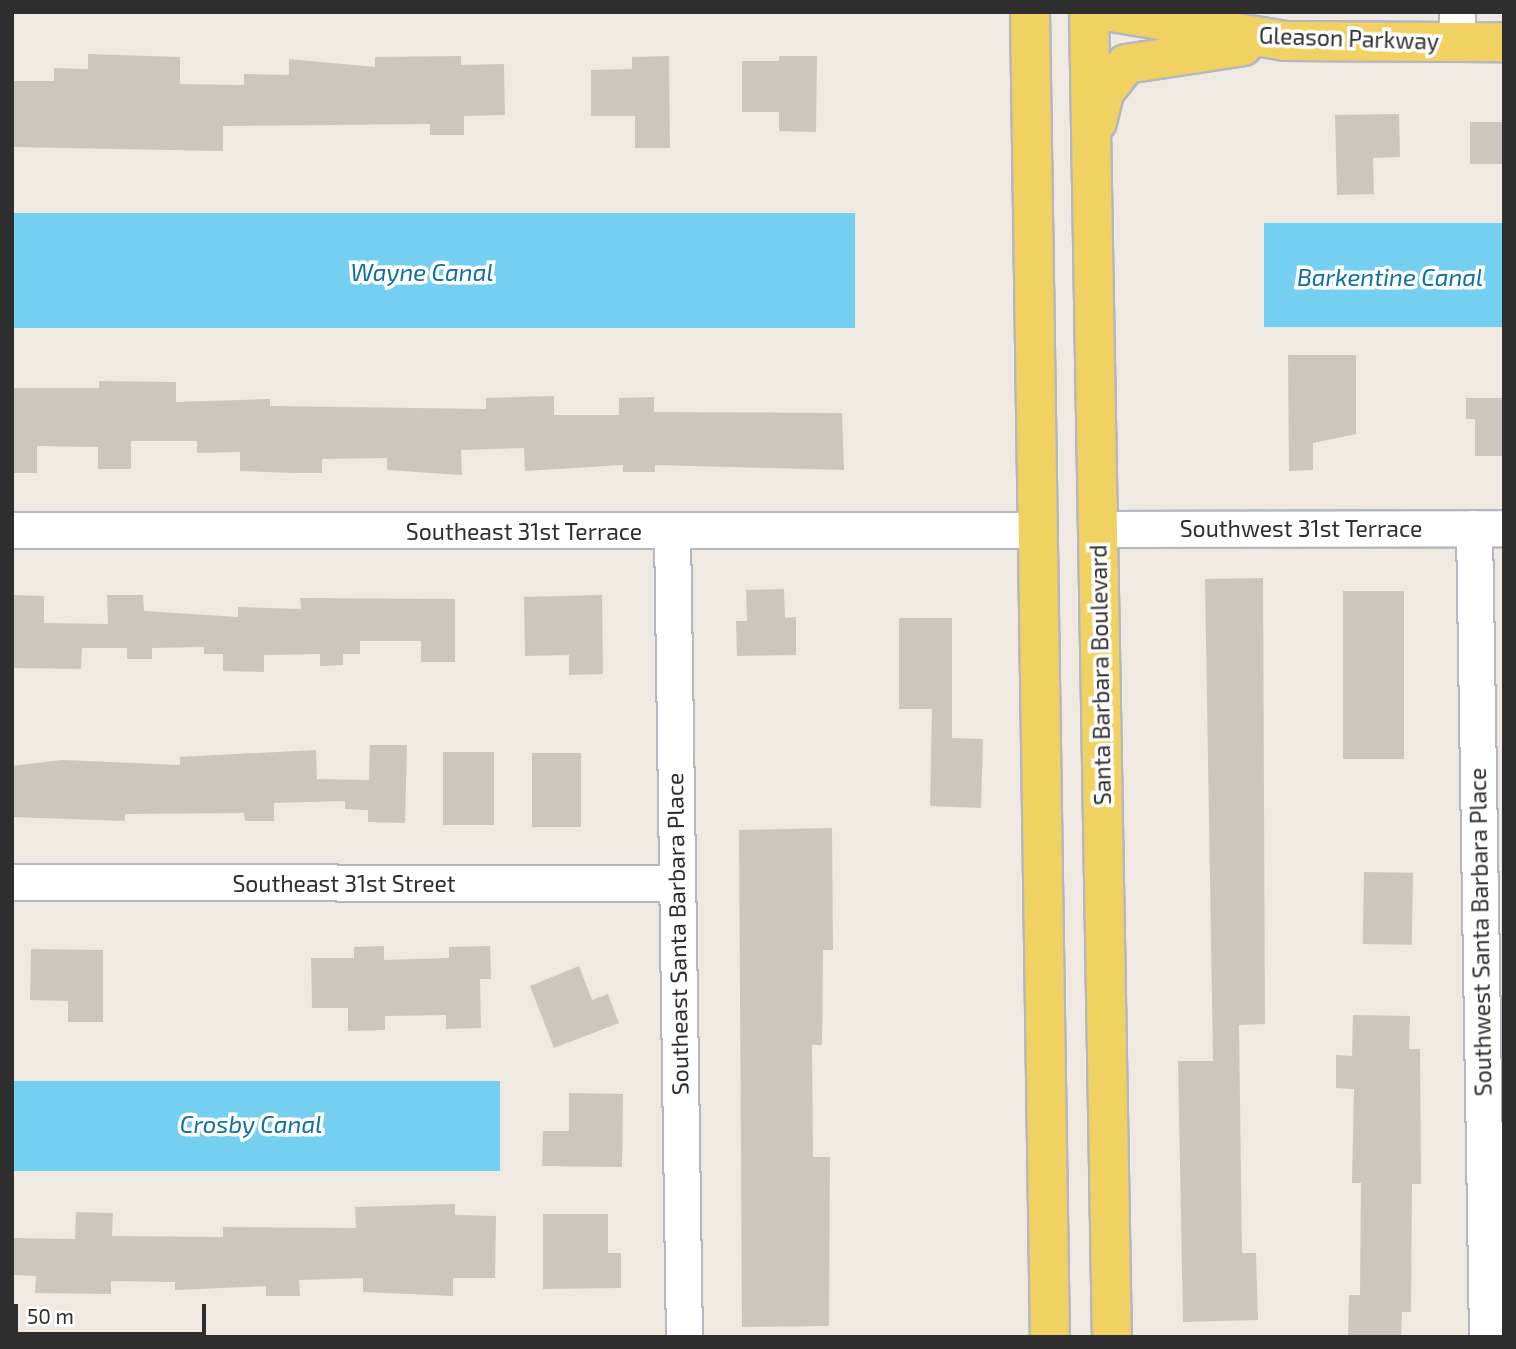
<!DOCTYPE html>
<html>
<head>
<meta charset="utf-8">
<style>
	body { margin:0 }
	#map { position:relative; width:1516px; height:1349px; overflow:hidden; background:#efe9e1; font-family:"Exo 2",sans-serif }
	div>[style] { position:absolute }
	.water>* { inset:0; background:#75cff0; transform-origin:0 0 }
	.building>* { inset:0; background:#cbc7bf; transform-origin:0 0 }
	.roads { filter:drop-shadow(2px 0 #b4b7c1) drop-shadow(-2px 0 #b4b7c1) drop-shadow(0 2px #b4b7c1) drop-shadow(0 -2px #b4b7c1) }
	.minor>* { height:35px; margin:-17.5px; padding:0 17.5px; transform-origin:17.5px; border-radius:17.5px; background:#fff }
	.major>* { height:38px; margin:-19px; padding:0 19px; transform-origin:19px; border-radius:19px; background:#f2d163 }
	span { translate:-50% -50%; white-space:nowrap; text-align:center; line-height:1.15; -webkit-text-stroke:7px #fff; paint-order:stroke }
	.street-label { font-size:23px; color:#2e2e2e }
	.water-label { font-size:24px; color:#0d6fa3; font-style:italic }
	.frame { position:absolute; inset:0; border:14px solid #2e2e2e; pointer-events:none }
	.scale { position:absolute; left:14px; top:1304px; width:192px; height:32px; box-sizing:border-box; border:4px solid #2e2e2e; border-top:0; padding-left:9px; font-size:21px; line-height:24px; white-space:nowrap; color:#2e2e2e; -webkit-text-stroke:5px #fff; paint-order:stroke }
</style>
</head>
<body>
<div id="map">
	<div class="water">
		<div style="left:12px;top:213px;width:843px;height:115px"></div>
		<div style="left:1504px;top:223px;width:104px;height:240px;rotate:90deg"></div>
		<div style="left:12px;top:1081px;width:488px;height:90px"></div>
	</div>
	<div class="building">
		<div style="clip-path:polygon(88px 54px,180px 57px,180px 84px,244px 85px,244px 74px,289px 75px,289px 59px,375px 67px,375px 57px,461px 56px,461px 65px,504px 64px,505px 115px,464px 116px,464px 135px,430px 135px,430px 124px,223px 126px,223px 151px,12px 147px,12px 81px,54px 81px,54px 68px,88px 69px)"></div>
		<div style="clip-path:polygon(669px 56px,670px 148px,635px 148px,635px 116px,591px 116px,591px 70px,632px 69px,632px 57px)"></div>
		<div style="clip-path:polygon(779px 56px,817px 56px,816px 132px,779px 131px,779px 112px,742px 112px,742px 61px,779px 61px)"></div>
		<div style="clip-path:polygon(1399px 114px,1400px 157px,1373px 158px,1374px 194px,1337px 195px,1335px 115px)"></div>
		<div style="left:1470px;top:122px;width:34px;height:42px"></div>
		<div style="clip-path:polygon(1288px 355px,1356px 355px,1356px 434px,1313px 443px,1313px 470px,1289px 471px)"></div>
		<div style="clip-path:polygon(99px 381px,176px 382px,176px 402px,270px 399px,270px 406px,486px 409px,486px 398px,554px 396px,554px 415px,619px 415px,619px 398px,654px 397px,654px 412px,842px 413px,844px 470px,655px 465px,655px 472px,623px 472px,623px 465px,525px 471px,524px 448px,461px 450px,462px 475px,387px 470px,387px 458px,322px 459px,322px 473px,293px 473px,240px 471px,240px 452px,197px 453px,197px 441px,131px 441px,131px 469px,98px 469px,98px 447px,37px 446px,37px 473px,12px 473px,12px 388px,99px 388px)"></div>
		<div style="clip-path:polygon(1466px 398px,1504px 398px,1504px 456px,1475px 456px,1475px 419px,1466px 419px)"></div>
		<div style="clip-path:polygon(1263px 578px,1265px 1024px,1239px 1025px,1242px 1253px,1256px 1253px,1258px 1320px,1183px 1322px,1178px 1061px,1213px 1061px,1205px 579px)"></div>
		<div style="clip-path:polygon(784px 589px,785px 618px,796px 617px,796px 655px,737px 656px,736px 621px,747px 621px,746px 590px)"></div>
		<div style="left:1343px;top:591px;width:61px;height:168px"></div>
		<div style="clip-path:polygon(12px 595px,44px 596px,44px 623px,108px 624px,107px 595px,143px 595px,144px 611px,238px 617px,238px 607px,301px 609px,300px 598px,455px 599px,455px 662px,421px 662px,421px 641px,360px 641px,360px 654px,343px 654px,343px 665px,320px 666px,320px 654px,264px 655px,264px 672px,223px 671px,223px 654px,204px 654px,204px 647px,152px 648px,152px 659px,127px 659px,127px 648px,82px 648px,81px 669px,12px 668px)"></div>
		<div style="clip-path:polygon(602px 595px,603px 674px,569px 675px,569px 655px,525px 656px,524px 597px)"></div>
		<div style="clip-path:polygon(899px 618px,952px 618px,952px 738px,983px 739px,981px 808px,930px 806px,932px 709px,899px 709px)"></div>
		<div style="clip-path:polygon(370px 745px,407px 745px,405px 823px,368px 822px,368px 810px,345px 809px,345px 801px,274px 803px,274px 821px,245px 821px,244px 813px,125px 814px,125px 821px,12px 817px,12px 766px,62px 760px,180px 765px,180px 757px,316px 750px,317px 779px,369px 780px)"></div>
		<div style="left:494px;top:752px;width:73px;height:51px;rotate:90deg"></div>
		<div style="left:532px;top:753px;width:49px;height:74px"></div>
		<div style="clip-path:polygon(832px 828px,833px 950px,823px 950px,822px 1045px,812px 1045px,813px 1157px,830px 1157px,829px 1326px,742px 1327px,739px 830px)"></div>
		<div style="left:1364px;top:872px;width:49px;height:72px;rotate:1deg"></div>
		<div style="clip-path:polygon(384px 946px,384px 960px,449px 958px,449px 947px,490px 946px,491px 979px,480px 979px,481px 1028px,446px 1029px,446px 1015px,385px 1016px,385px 1030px,348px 1031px,348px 1008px,312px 1008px,311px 958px,354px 958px,354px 947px)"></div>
		<div style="clip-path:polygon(31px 949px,103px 950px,103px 1022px,68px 1022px,68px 1001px,30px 1000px)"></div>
		<div style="clip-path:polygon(579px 966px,592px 1000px,608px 994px,619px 1023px,554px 1048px,530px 986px)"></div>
		<div style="clip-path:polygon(1353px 1015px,1410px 1016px,1409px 1049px,1420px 1049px,1421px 1184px,1412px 1184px,1411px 1312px,1402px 1312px,1401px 1337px,1348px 1337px,1349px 1295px,1360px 1295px,1361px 1183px,1352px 1183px,1354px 1089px,1336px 1088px,1336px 1055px,1352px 1056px)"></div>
		<div style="clip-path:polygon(569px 1093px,623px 1094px,622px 1167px,542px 1166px,543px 1131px,569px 1131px)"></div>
		<div style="clip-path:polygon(455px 1204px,455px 1215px,496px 1216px,495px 1278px,453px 1278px,453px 1296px,363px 1292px,363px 1278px,299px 1280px,300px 1296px,266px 1296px,266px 1286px,175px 1290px,175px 1282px,111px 1281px,111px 1294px,35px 1293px,36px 1276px,12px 1275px,12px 1238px,75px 1239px,76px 1212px,113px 1213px,112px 1236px,223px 1237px,223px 1227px,356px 1228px,355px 1207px)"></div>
		<div style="clip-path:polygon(543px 1214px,608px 1214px,608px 1253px,621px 1253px,621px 1288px,543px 1289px)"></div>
	</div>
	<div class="roads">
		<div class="minor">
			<div style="left:1457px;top:12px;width:30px;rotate:90deg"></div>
			<div style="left:1474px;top:528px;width:809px;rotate:89.08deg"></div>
			<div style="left:1098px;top:529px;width:406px;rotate:-0.1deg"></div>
			<div style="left:12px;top:530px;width:1024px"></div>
			<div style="left:672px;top:531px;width:806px;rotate:89.15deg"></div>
			<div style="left:12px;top:882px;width:663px;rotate:0.09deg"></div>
		</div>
		<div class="major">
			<div style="left:1030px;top:12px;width:1325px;rotate:89.14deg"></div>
			<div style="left:1089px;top:12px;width:1325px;rotate:89.01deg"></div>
			<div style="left:1112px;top:12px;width:176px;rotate:9.5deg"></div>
			<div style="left:1286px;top:41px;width:218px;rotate:0.3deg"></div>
			<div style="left:1097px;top:122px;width:32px;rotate:-76deg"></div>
			<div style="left:1105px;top:91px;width:34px;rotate:-52deg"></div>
			<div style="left:1126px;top:64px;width:118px;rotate:-8.7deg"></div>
		</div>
	</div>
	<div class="street-label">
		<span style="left:1349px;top:38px;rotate:2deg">Gleason Parkway</span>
		<span style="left:1301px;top:528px">Southwest 31st Terrace</span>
		<span style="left:524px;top:531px">Southeast 31st Terrace</span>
		<span style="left:1100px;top:675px;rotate:-91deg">Santa Barbara Boulevard</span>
		<span style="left:344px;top:883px">Southeast 31st Street</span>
		<span style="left:1480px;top:932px;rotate:-91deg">Southwest Santa Barbara Place</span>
		<span style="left:677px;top:934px;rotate:-91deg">Southeast Santa Barbara Place</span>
	</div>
	<div class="water-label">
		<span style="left:422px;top:272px">Wayne Canal</span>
		<span style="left:1390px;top:277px">Barkentine Canal</span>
		<span style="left:251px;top:1124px">Crosby Canal</span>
	</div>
	<div class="frame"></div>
	<div class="scale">50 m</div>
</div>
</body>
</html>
